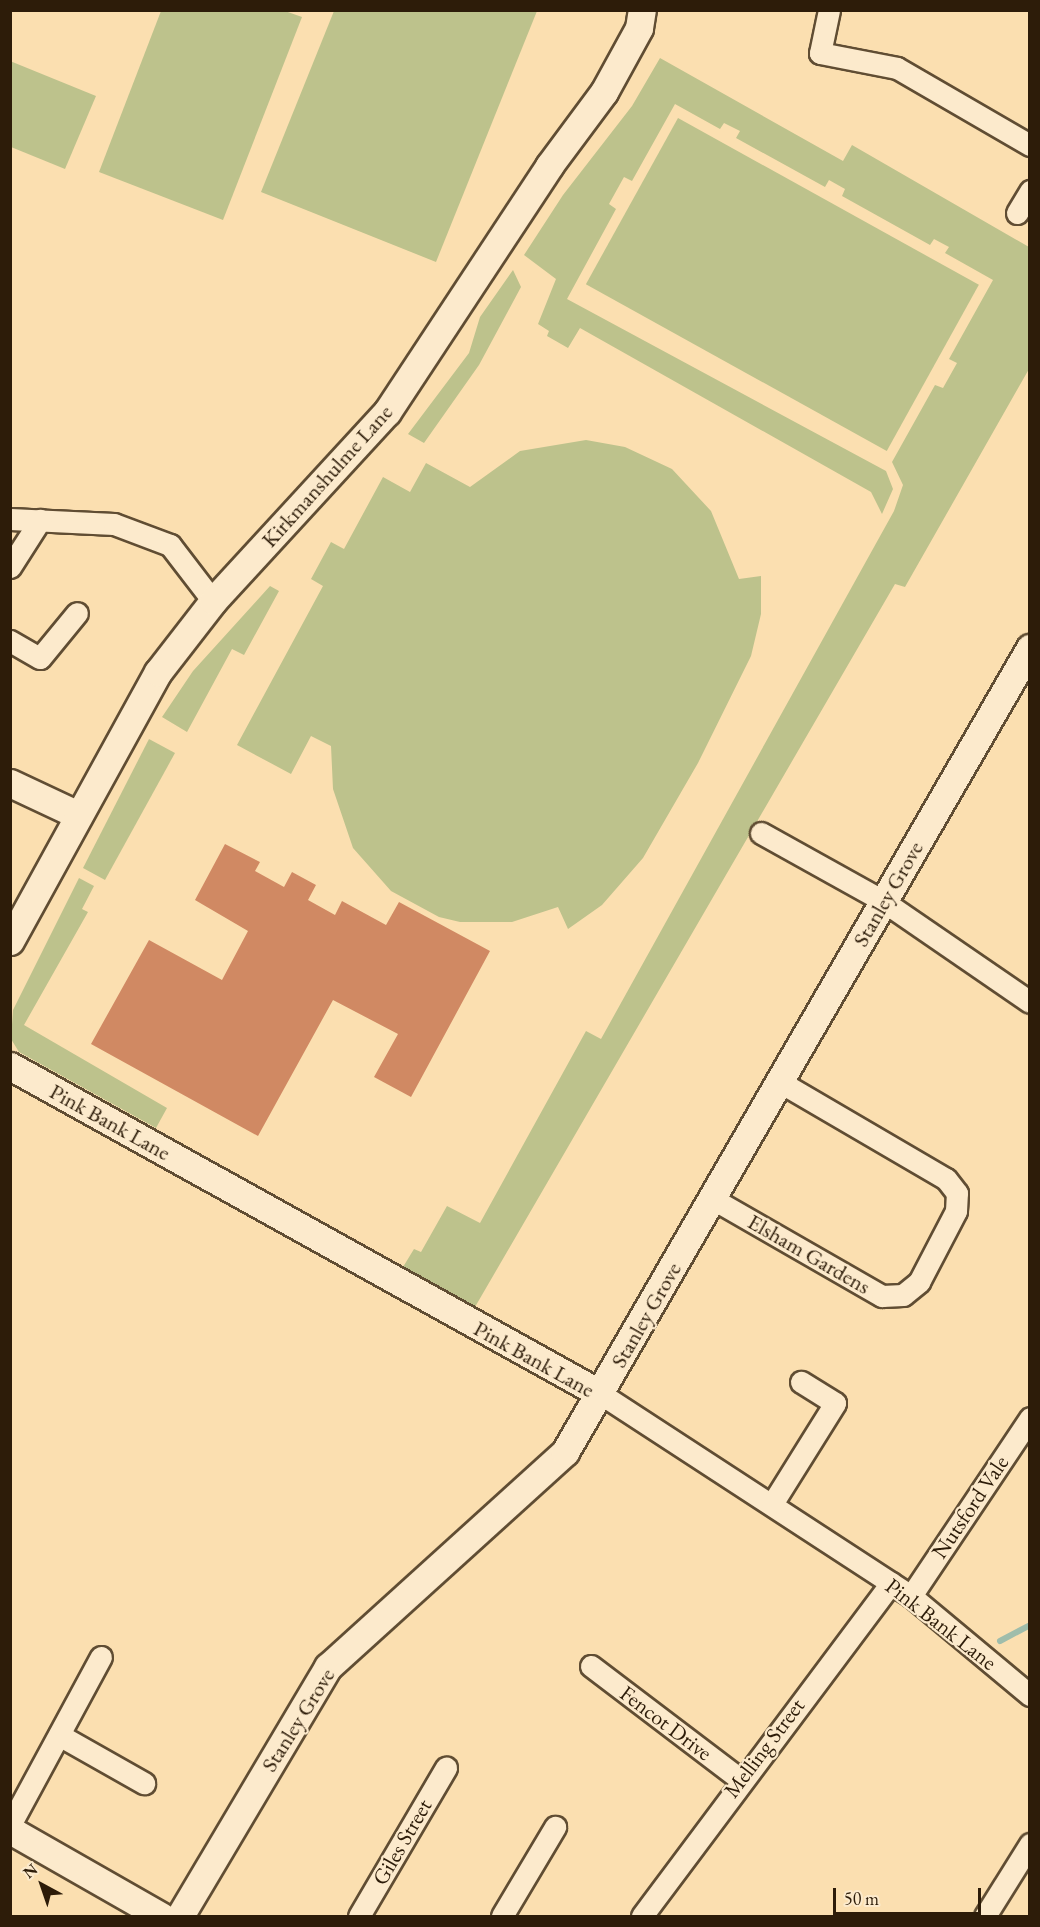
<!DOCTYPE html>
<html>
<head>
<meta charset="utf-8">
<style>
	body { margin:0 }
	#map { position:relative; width:1040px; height:1927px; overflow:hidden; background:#fbdfb0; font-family:"EB Garamond",serif }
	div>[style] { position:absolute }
	.green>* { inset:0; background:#bdc28c; transform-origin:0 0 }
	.stream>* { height:6px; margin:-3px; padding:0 3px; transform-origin:3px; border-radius:3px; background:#9fbdab }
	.building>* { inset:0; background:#d08963 }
	.roads { filter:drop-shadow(2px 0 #604d33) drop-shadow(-2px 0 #604d33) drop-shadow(0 2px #604d33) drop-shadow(0 -2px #604d33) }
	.minor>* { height:21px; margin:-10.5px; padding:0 10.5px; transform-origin:10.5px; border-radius:10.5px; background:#fceacc }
	.tertiary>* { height:27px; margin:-13.5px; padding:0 13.5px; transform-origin:13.5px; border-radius:13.5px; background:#fceacc }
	span { translate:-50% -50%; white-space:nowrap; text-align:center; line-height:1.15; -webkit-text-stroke:4.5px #fceacc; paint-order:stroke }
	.street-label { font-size:22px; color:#2d1c09 }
	.frame { position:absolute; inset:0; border:12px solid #2d1c09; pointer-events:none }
	.north { position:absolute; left:12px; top:1855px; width:60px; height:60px; -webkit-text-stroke:4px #fceacc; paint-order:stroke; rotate:320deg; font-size:16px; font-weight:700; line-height:24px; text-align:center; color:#2d1c09 }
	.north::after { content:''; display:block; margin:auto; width:21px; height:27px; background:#2d1c09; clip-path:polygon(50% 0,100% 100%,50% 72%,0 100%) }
	.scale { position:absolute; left:833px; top:1888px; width:148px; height:27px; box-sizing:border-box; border:3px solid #2d1c09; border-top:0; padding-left:8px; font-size:18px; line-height:21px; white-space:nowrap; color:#2d1c09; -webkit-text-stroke:4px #fceacc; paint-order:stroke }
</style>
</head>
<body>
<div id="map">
	<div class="green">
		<div style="clip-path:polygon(161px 11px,285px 11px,302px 17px,223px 220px,99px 172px)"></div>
		<div style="clip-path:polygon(334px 11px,537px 11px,436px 262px,261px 192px)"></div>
		<div style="clip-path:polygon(660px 58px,843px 161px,852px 145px,1029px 247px,1029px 369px,905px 587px,895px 584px,475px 1307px,403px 1267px,414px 1249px,421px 1252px,447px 1206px,480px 1223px,586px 1031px,601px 1039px,894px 511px,903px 485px,892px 462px,935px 385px,943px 388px,957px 363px,949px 359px,993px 280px,945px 253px,949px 247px,934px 239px,930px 245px,842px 196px,845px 189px,829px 180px,825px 187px,736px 138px,740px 131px,724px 123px,720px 129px,675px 104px,632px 181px,624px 177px,609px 204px,616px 209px,567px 299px,886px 471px,893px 489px,882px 514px,871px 492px,580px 328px,568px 348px,547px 336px,549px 331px,538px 324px,556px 279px,524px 255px,563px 195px,632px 106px)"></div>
		<div style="clip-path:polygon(10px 61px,96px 96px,65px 169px,11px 147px)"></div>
		<div style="left:678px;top:118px;width:344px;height:190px;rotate:29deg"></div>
		<div style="clip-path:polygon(513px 270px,521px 287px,479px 365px,424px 443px,408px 434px,469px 353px,480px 317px)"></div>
		<div style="clip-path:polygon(586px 440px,625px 447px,672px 469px,711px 511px,739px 579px,761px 576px,761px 614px,751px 656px,698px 763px,643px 858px,602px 905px,568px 929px,558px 907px,512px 922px,460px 922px,439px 917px,391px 891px,353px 848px,333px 789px,331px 746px,311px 736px,291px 774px,237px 745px,323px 586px,311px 579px,331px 542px,344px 549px,383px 477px,410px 492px,426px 463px,470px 487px,520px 451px)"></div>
		<div style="clip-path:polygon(270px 586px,279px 591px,244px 655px,232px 649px,187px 732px,162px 717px,193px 671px)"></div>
		<div style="clip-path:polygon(149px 739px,175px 753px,105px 880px,83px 868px)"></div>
		<div style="clip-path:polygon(79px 878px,94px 886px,82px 909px,88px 912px,24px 1025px,167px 1108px,156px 1128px,19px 1052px,11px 1039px,13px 1010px)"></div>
	</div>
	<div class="stream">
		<div style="left:1000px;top:1641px;width:34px;rotate:-28deg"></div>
	</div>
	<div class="building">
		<div style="clip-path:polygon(225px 844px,260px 862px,255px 871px,284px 887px,292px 872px,316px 885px,308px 900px,335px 915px,342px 901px,386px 925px,399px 902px,490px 951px,411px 1097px,374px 1077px,398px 1034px,333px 1000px,258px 1136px,91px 1044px,149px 940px,222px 980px,248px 931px,195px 900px)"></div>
	</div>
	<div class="roads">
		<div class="minor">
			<div style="left:829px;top:10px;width:44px;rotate:101.8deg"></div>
			<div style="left:820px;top:53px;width:78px;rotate:11deg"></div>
			<div style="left:897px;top:68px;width:154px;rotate:30.1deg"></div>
			<div style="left:1017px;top:213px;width:26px;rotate:-59deg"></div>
			<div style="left:10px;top:519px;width:104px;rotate:2.8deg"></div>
			<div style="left:114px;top:524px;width:60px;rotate:20.6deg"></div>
			<div style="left:170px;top:545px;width:71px;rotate:52.5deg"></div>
			<div style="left:10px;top:567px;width:56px;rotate:-57.4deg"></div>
			<div style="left:10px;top:641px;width:34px;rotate:30deg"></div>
			<div style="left:40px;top:658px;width:58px;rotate:-50.6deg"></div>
			<div style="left:761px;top:833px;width:140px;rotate:29.1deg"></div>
			<div style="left:883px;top:901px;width:178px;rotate:34.5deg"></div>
			<div style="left:713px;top:1199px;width:195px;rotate:29.9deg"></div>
			<div style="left:882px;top:1296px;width:21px;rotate:-3deg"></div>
			<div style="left:903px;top:1295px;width:21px;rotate:-39deg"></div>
			<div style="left:919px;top:1282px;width:80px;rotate:-62.5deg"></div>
			<div style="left:956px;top:1211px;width:18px;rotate:-87deg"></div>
			<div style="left:957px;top:1193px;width:18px;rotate:-128deg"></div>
			<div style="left:946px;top:1179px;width:192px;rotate:-149.7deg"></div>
			<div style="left:601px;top:1394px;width:370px;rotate:33.1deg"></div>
			<div style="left:911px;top:1596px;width:155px;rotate:39.8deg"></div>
			<div style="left:772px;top:1504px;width:119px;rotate:-58deg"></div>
			<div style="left:835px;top:1403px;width:40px;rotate:-148deg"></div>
			<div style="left:911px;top:1596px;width:214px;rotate:-56.2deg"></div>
			<div style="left:591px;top:1666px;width:187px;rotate:37.2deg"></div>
			<div style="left:59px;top:1735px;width:98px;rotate:29.5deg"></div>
			<div style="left:10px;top:1825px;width:191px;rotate:-61.6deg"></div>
			<div style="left:359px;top:1916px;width:172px;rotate:-59.6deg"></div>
			<div style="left:502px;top:1916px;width:104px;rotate:-59.2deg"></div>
			<div style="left:642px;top:1916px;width:416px;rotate:-53.2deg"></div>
			<div style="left:985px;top:1916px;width:85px;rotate:-58deg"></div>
		</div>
		<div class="tertiary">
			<div style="left:10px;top:783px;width:73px;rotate:25.2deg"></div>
			<div style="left:10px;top:941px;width:307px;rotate:-61.2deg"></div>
			<div style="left:158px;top:672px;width:90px;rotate:-52.2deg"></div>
			<div style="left:213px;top:601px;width:257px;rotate:-47.4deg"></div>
			<div style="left:387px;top:412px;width:295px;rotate:-56.6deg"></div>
			<div style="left:549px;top:166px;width:92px;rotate:-53.4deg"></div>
			<div style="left:604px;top:92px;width:73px;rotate:-61.3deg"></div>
			<div style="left:639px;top:28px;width:18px;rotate:-81deg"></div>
			<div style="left:10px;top:1066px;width:676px;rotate:29.03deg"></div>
			<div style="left:10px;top:1830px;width:174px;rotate:29.7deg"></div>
			<div style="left:180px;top:1916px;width:290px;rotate:-59.3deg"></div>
			<div style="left:328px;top:1667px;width:320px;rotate:-42.2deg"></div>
			<div style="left:565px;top:1452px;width:929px;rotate:-59.96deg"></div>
		</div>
	</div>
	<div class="street-label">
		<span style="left:327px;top:476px;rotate:-48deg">Kirkmanshulme Lane</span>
		<span style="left:888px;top:894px;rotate:-60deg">Stanley Grove</span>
		<span style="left:110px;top:1122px;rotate:29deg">Pink Bank Lane</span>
		<span style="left:809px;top:1254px;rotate:30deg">Elsham Gardens</span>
		<span style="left:646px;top:1315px;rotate:-60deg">Stanley Grove</span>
		<span style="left:534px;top:1359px;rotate:29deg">Pink Bank Lane</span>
		<span style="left:970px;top:1507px;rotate:-56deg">Nutsford Vale</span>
		<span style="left:941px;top:1624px;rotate:38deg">Pink Bank Lane</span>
		<span style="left:298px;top:1720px;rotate:-58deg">Stanley Grove</span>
		<span style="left:666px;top:1723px;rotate:37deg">Fencot Drive</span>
		<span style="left:764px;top:1748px;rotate:-53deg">Melling Street</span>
		<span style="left:402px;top:1842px;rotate:-60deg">Giles Street</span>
	</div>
	<div class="frame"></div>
	<div class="north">N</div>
	<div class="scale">50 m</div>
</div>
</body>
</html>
